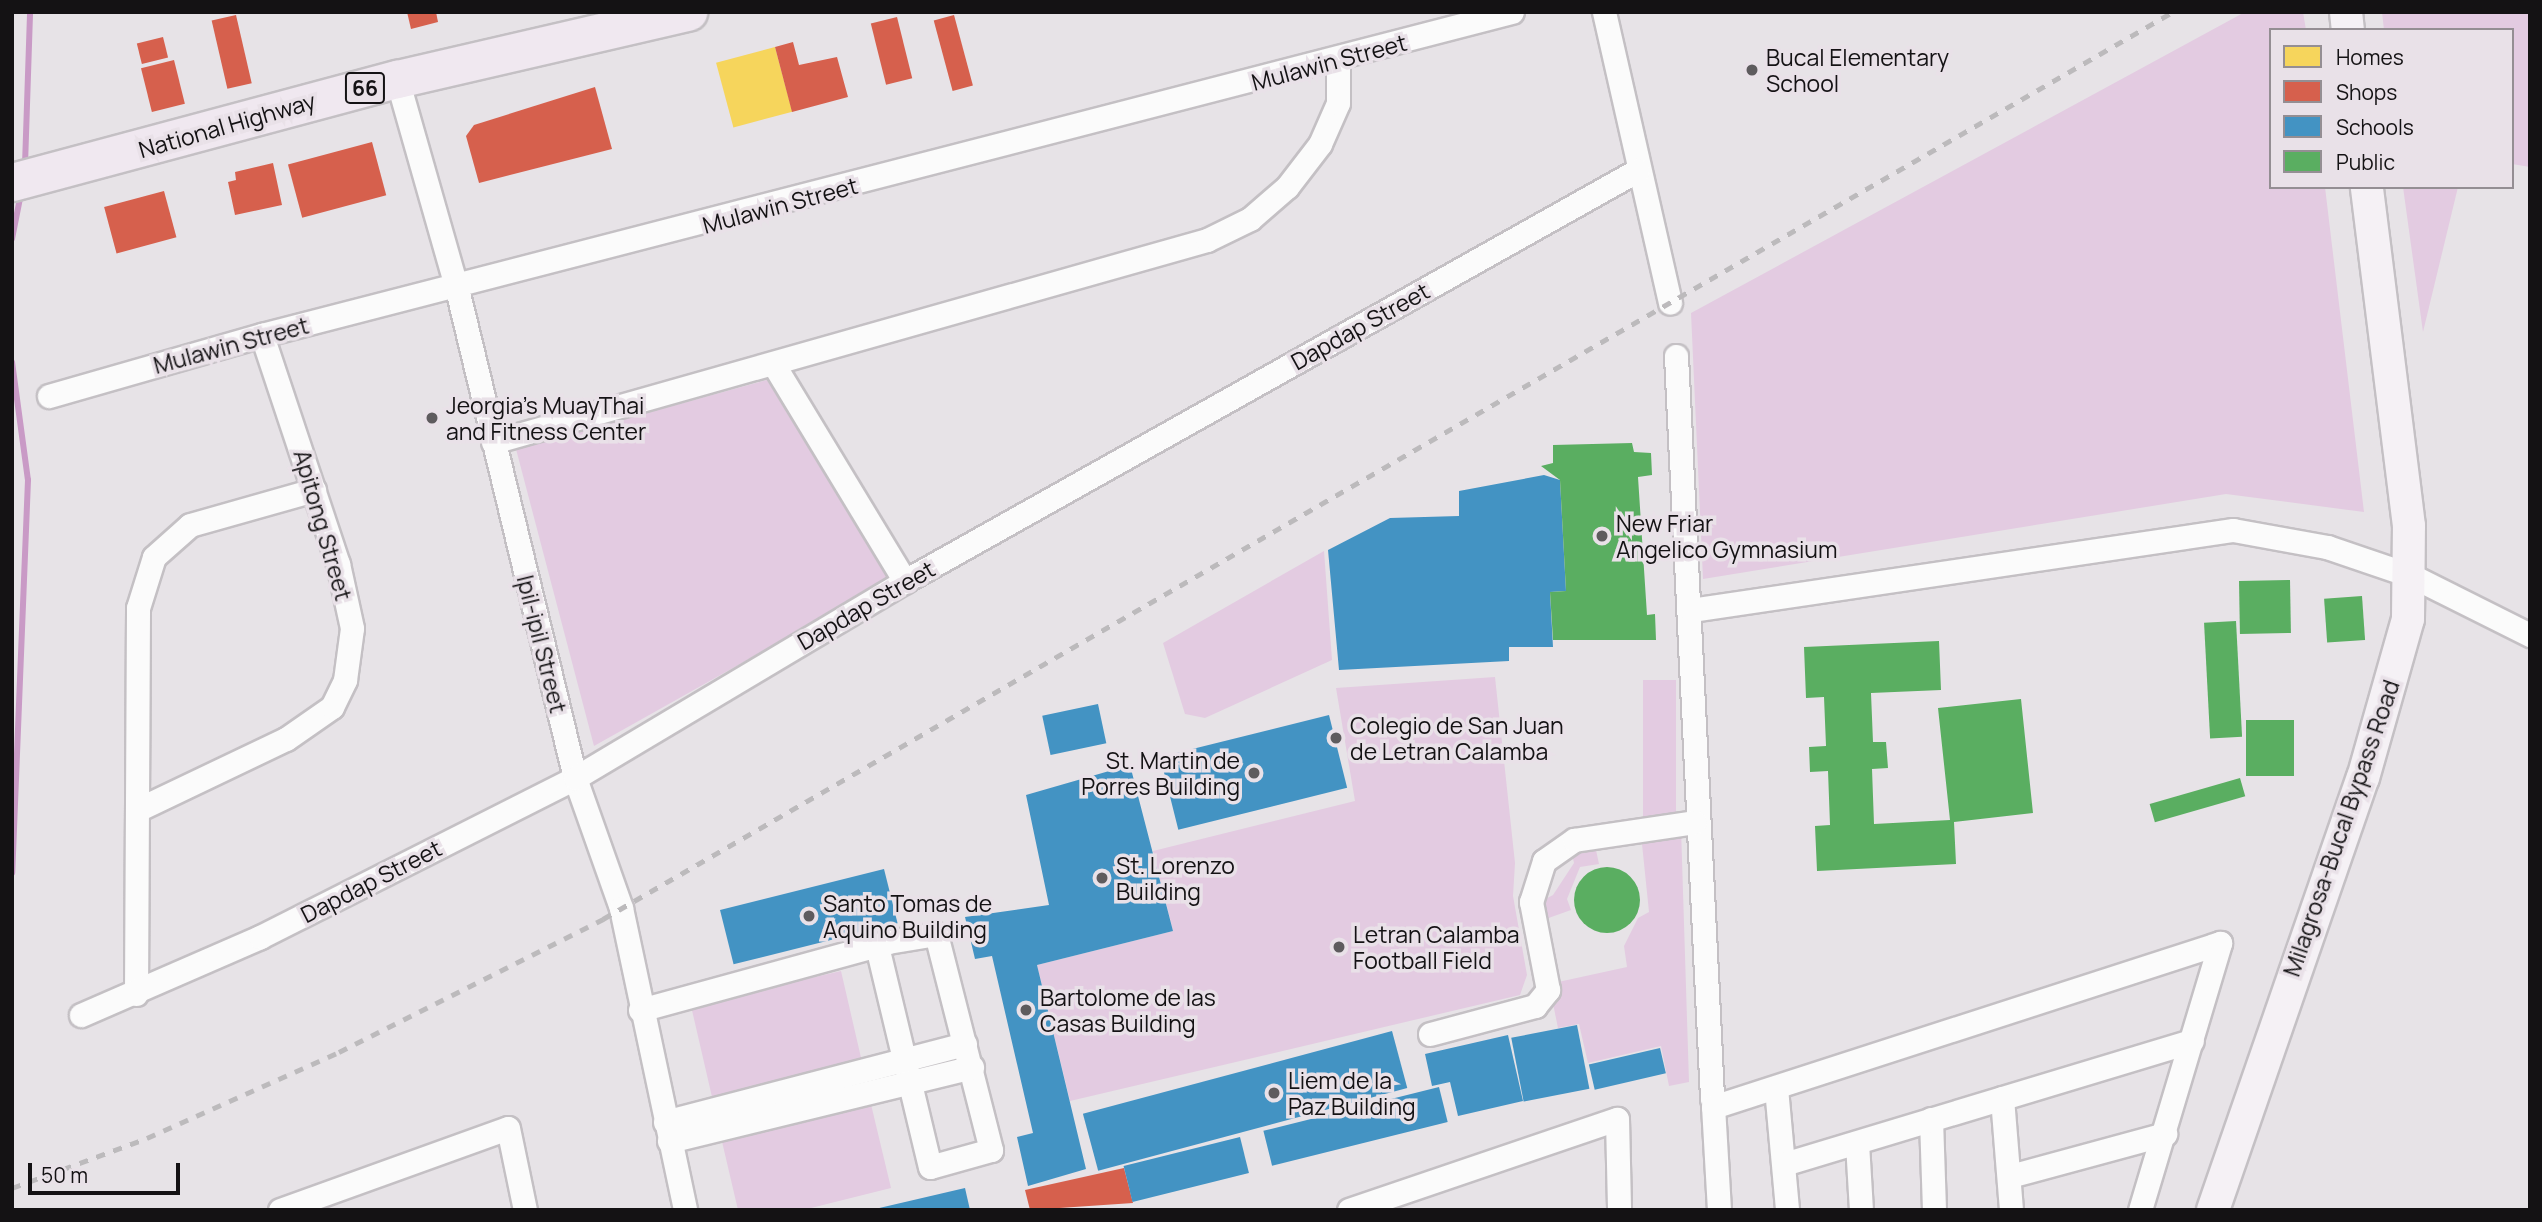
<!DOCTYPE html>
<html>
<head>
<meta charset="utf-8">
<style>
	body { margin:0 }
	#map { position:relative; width:2542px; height:1222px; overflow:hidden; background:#e7e3e7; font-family:Manrope,sans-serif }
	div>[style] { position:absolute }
	.green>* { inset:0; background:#e3cbe1; transform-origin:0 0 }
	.homes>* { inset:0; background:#f6d55c; transform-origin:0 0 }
	.shops>* { inset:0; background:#d6604d; transform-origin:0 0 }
	.schools>* { inset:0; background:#4393c3; transform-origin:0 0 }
	.public>* { inset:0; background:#5aae61; transform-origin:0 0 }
	.round { border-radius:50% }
	.stream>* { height:6px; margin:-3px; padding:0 3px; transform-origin:3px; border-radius:3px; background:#c99ac6 }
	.roads { filter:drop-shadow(2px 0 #c4c0c4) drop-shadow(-2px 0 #c4c0c4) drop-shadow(0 2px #c4c0c4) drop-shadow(0 -2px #c4c0c4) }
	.street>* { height:23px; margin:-11.5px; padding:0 11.5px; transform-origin:11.5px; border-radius:11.5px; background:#fbfbfb }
	.secondary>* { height:32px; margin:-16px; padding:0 16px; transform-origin:16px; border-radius:16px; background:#f5f1f5 }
	.primary>* { height:37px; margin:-18.5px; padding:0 18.5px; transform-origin:18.5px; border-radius:18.5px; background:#f0e8f0 }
	.rail>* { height:5px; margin-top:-2.5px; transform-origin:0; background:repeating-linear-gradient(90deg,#bcbabc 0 9px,transparent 0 18px) }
	.dots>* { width:19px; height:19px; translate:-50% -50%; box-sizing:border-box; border:4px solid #e9e1e8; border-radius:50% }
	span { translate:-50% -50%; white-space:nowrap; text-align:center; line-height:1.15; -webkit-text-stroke:7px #e9e1e8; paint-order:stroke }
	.shield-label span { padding:2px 5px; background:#e9e1e8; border:2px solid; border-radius:5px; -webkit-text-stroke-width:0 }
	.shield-label { font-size:21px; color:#141214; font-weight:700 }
	.poi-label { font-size:23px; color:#141214 }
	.left { translate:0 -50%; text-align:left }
	.right { translate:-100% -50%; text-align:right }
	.street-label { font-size:23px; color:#141214 }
	.frame { position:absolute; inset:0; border:14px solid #141214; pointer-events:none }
	.legend { position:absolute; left:2269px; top:28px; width:245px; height:161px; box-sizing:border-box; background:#e9e1e8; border:2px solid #948e93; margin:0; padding:9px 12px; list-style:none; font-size:21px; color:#141214 }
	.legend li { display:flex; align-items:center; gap:14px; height:35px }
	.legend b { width:35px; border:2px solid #948e93 }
	.scale { position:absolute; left:28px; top:1163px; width:152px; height:32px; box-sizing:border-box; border:4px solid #141214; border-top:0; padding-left:9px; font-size:21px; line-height:24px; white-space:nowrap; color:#141214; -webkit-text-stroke:5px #e9e1e8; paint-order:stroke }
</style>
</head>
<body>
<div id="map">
	<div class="green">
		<div style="clip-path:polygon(2245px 12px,2303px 12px,2306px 30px,2271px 30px,2271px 187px,2325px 187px,2364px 512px,2226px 494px,1703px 579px,1691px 313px)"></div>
		<div style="clip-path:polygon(2382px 12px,2530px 12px,2530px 167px,2512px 164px,2512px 30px,2384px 30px)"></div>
		<div style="clip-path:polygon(2403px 187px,2458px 187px,2423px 332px)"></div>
		<div style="clip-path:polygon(767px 380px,891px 579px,594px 746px,516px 449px)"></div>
		<div style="clip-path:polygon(1324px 551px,1332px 660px,1205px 718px,1185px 714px,1163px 643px)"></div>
		<div style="clip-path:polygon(1495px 677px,1515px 863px,1513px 896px,1527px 975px,1520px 995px,1070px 1101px,1037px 965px,1173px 931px,1153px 851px,1355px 801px,1336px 688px)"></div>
		<div style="left:1643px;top:680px;width:33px;height:144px"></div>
		<div style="clip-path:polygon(1681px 828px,1689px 1082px,1669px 1086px,1661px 1046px,1588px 1063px,1579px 1024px,1558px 1028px,1549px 984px,1627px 967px,1624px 946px,1638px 918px,1649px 912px,1642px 844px,1634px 845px,1632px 833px)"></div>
		<div style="clip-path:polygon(1596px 850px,1599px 864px,1580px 867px,1567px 899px,1571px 910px,1543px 920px,1538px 903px,1553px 895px,1574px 863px,1572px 854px)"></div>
		<div style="left:841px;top:971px;width:97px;height:154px;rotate:77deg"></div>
		<div style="clip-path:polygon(869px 1096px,891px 1188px,803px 1210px,738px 1210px,720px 1133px)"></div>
	</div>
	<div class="homes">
		<div style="left:775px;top:47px;width:67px;height:61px;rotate:75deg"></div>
	</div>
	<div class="shops">
		<div style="clip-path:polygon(407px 12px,436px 12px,438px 22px,411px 29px)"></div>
		<div style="left:236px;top:15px;width:70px;height:25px;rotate:77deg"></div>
		<div style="left:954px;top:15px;width:73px;height:21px;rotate:75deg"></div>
		<div style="left:897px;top:17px;width:63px;height:27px;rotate:76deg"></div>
		<div style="left:163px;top:37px;width:21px;height:27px;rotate:76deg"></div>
		<div style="clip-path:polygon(793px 42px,799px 65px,837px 57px,848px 97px,792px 112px,775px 47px)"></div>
		<div style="left:174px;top:60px;width:45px;height:34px;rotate:76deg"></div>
		<div style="clip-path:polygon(595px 87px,612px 149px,479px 183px,466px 136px,474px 125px)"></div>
		<div style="left:372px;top:142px;width:55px;height:87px;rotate:75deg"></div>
		<div style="clip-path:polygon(273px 163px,282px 205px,235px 215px,228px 182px,236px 180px,235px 172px)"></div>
		<div style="left:164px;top:191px;width:48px;height:62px;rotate:75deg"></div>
		<div style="clip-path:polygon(1124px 1168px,1133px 1203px,1030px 1210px,1025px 1190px)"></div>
	</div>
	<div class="schools">
		<div style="clip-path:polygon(1544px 475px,1560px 480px,1566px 591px,1550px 592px,1553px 647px,1509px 647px,1509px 661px,1339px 670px,1328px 550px,1390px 518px,1459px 516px,1459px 491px)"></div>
		<div style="left:1098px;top:704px;width:40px;height:57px;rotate:78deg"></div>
		<div style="left:1329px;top:715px;width:75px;height:174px;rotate:76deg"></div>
		<div style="clip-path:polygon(1130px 765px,1173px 931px,1037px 965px,1086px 1169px,1028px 1186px,1017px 1137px,1033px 1133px,992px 956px,975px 959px,965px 917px,1049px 905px,1026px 795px)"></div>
		<div style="left:884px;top:869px;width:56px;height:169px;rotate:76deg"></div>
		<div style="left:1577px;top:1025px;width:65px;height:67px;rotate:79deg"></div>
		<div style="left:1392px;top:1031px;width:59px;height:320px;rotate:75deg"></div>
		<div style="clip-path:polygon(1508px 1035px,1523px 1101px,1458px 1116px,1450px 1082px,1432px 1086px,1425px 1054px)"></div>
		<div style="left:1660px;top:1048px;width:26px;height:73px;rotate:77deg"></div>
		<div style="left:1439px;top:1087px;width:36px;height:181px;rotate:76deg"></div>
		<div style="left:1240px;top:1137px;width:37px;height:120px;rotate:76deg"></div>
		<div style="clip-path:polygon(965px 1188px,970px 1210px,875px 1210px,875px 1209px)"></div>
	</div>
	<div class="public">
		<div style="clip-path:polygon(1632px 443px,1634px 452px,1651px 453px,1652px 475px,1638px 477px,1647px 615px,1655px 614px,1656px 640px,1553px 640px,1550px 592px,1566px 591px,1560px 480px,1541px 466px,1553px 463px,1553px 445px)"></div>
		<div style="left:2290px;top:580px;width:53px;height:51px;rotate:89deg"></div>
		<div style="left:2362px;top:596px;width:44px;height:38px;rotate:86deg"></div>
		<div style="left:2236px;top:621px;width:116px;height:32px;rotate:87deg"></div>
		<div style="clip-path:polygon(1939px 641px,1941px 690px,1871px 693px,1873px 742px,1886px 742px,1888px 768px,1872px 769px,1874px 824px,1950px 820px,1938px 708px,2021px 699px,2033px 813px,1954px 822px,1956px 864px,1817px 871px,1815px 826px,1830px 825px,1828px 771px,1810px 772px,1809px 747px,1826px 746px,1824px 697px,1806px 698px,1804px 647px)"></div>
		<div style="left:2246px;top:720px;width:48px;height:56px"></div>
		<div style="left:2240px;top:778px;width:19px;height:94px;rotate:74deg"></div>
		<div class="round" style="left:1574px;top:867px;width:66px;height:66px"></div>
	</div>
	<div class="stream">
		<div style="left:25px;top:165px;width:153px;rotate:-88.1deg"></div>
		<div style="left:12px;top:239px;width:47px;rotate:-78.9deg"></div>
		<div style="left:12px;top:362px;width:119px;rotate:82.3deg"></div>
		<div style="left:28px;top:480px;width:393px;rotate:92.3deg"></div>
	</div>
	<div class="roads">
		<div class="street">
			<div style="left:1604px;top:12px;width:298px;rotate:77.2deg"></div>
			<div style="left:397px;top:79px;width:218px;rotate:74.1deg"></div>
			<div style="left:457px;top:289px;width:503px;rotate:76.43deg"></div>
			<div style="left:575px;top:778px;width:138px;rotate:70.5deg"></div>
			<div style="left:621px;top:908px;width:309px;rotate:78deg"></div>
			<div style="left:1676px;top:356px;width:743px;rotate:87.22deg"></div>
			<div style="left:774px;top:365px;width:253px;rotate:58.8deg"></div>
			<div style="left:49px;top:396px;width:222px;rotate:-16deg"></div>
			<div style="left:262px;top:335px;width:1291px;rotate:-14.49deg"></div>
			<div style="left:493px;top:442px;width:742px;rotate:-15.8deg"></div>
			<div style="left:1207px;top:240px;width:48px;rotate:-26deg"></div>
			<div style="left:1250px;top:219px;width:49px;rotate:-40.9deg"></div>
			<div style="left:1287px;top:187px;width:54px;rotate:-52.5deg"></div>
			<div style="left:1320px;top:144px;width:45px;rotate:-66.3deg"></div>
			<div style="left:1338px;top:103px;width:43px;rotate:-90deg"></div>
			<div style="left:1691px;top:610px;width:548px;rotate:-8.4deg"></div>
			<div style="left:2233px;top:530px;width:96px;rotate:10.3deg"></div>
			<div style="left:2327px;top:547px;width:90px;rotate:18.8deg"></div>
			<div style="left:2412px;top:576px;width:132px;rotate:26.6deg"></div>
			<div style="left:137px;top:810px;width:165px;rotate:-25.5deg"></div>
			<div style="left:286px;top:739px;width:56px;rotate:-34.8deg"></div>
			<div style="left:332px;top:707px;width:30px;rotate:-64deg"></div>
			<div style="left:345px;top:680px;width:52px;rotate:-82.3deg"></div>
			<div style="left:352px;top:628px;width:66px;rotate:-102.3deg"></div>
			<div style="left:338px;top:564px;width:241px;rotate:-108.4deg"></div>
			<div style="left:136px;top:994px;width:386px;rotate:-89.7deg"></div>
			<div style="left:138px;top:608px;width:53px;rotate:-72.6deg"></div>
			<div style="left:154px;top:557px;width:48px;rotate:-41.6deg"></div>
			<div style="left:190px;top:525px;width:129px;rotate:-15.8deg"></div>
			<div style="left:640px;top:1010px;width:257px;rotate:-15.3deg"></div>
			<div style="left:888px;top:942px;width:49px;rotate:-9.5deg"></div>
			<div style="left:936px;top:934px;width:223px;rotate:75.7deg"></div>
			<div style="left:991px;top:1150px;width:63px;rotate:164.4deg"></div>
			<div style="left:930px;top:1167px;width:227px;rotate:-103.5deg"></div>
			<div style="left:81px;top:1015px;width:195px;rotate:-23.5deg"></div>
			<div style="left:260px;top:937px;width:353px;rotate:-26.8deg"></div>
			<div style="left:575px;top:778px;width:384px;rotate:-30.8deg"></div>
			<div style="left:905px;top:581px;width:840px;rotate:-29.28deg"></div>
			<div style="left:1430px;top:1034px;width:109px;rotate:-14.9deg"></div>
			<div style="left:1535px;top:1006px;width:21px;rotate:-51deg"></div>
			<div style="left:1548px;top:990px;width:90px;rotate:-100.9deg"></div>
			<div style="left:1531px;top:902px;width:43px;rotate:-72.4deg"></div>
			<div style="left:1544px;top:861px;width:37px;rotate:-35deg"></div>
			<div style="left:1574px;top:840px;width:122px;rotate:-8.5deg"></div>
			<div style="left:1776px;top:1088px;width:122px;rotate:84.8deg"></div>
			<div style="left:2002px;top:1098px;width:112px;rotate:85.4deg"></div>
			<div style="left:1931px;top:1119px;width:91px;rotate:88.1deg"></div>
			<div style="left:665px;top:1122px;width:310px;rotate:-14.6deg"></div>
			<div style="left:669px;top:1141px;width:312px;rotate:-13.7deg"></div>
			<div style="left:1857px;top:1143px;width:67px;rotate:86.6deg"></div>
			<div style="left:1784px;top:1164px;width:426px;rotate:-16.8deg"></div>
			<div style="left:2010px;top:1176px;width:161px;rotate:-15.2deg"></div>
			<div style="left:280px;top:1210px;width:242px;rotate:-19.8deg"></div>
			<div style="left:508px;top:1128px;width:84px;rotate:78.3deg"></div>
			<div style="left:1349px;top:1210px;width:283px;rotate:-18.8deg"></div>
			<div style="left:1617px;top:1119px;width:91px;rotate:88.7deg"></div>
			<div style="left:1719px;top:1210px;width:103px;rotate:-93.3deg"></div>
			<div style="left:1713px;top:1107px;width:533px;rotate:-17.92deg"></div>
			<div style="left:2140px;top:1210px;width:279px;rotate:-73.3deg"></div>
		</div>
		<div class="secondary">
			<div style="left:2346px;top:12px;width:18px;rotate:84deg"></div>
			<div style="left:2213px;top:1210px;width:457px;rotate:-70.9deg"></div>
			<div style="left:2363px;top:778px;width:165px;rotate:-74.2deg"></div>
			<div style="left:2408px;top:619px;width:93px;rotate:-89.4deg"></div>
			<div style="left:2409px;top:526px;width:342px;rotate:-97.1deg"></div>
		</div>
		<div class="primary">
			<div style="left:12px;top:182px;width:399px;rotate:-15deg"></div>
			<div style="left:397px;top:79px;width:299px;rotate:-13deg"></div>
		</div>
	</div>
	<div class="rail">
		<div style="left:12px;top:1188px;width:144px;rotate:-20.3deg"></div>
		<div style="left:147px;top:1138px;width:210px;rotate:-24.1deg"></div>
		<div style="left:339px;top:1052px;width:296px;rotate:-26.7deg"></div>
		<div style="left:603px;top:919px;width:1813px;rotate:-30.02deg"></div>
	</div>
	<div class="dots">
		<div style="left:1752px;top:70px;background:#5e5b5e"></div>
		<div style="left:432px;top:418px;background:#5e5b5e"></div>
		<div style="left:1602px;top:536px;background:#5e5b5e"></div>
		<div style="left:1336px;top:738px;background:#5e5b5e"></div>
		<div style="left:1254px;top:773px;background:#5e5b5e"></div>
		<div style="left:1102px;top:878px;background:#5e5b5e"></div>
		<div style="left:809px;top:916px;background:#5e5b5e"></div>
		<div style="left:1339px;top:947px;background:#5e5b5e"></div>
		<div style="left:1026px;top:1010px;background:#5e5b5e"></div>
		<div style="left:1274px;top:1093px;background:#5e5b5e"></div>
	</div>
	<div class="shield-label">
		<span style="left:365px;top:88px">66</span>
	</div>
	<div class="poi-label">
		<span class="left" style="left:1766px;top:70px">Bucal Elementary<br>School</span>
		<span class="left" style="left:446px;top:418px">Jeorgia's MuayThai<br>and Fitness Center</span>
		<span class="left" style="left:1616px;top:536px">New Friar<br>Angelico Gymnasium</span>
		<span class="left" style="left:1350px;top:738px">Colegio de San Juan<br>de Letran Calamba</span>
		<span class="right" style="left:1240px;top:773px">St. Martin de<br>Porres Building</span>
		<span class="left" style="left:1116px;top:878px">St. Lorenzo<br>Building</span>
		<span class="left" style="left:823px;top:916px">Santo Tomas de<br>Aquino Building</span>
		<span class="left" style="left:1353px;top:947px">Letran Calamba<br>Football Field</span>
		<span class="left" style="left:1040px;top:1010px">Bartolome de las<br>Casas Building</span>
		<span class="left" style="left:1288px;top:1093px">Liem de la<br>Paz Building</span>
	</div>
	<div class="street-label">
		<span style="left:1329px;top:62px;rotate:-15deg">Mulawin Street</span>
		<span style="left:227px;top:125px;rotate:-16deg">National Highway</span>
		<span style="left:780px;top:205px;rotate:-15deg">Mulawin Street</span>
		<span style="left:1360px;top:326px;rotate:-29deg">Dapdap Street</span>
		<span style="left:231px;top:345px;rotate:-15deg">Mulawin Street</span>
		<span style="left:323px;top:525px;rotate:74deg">Apitong Street</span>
		<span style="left:866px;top:605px;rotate:-30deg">Dapdap Street</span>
		<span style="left:542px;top:644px;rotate:76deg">Ipil-ipil Street</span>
		<span style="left:2341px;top:828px;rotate:-71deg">Milagrosa-Bucal Bypass Road</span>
		<span style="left:371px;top:881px;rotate:-27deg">Dapdap Street</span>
	</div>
	<div class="frame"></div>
	<ul class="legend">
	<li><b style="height:19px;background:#f6d55c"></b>Homes</li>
	<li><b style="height:19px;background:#d6604d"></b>Shops</li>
	<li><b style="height:19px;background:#4393c3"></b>Schools</li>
	<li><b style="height:19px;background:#5aae61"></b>Public</li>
	</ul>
	<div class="scale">50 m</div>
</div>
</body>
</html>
